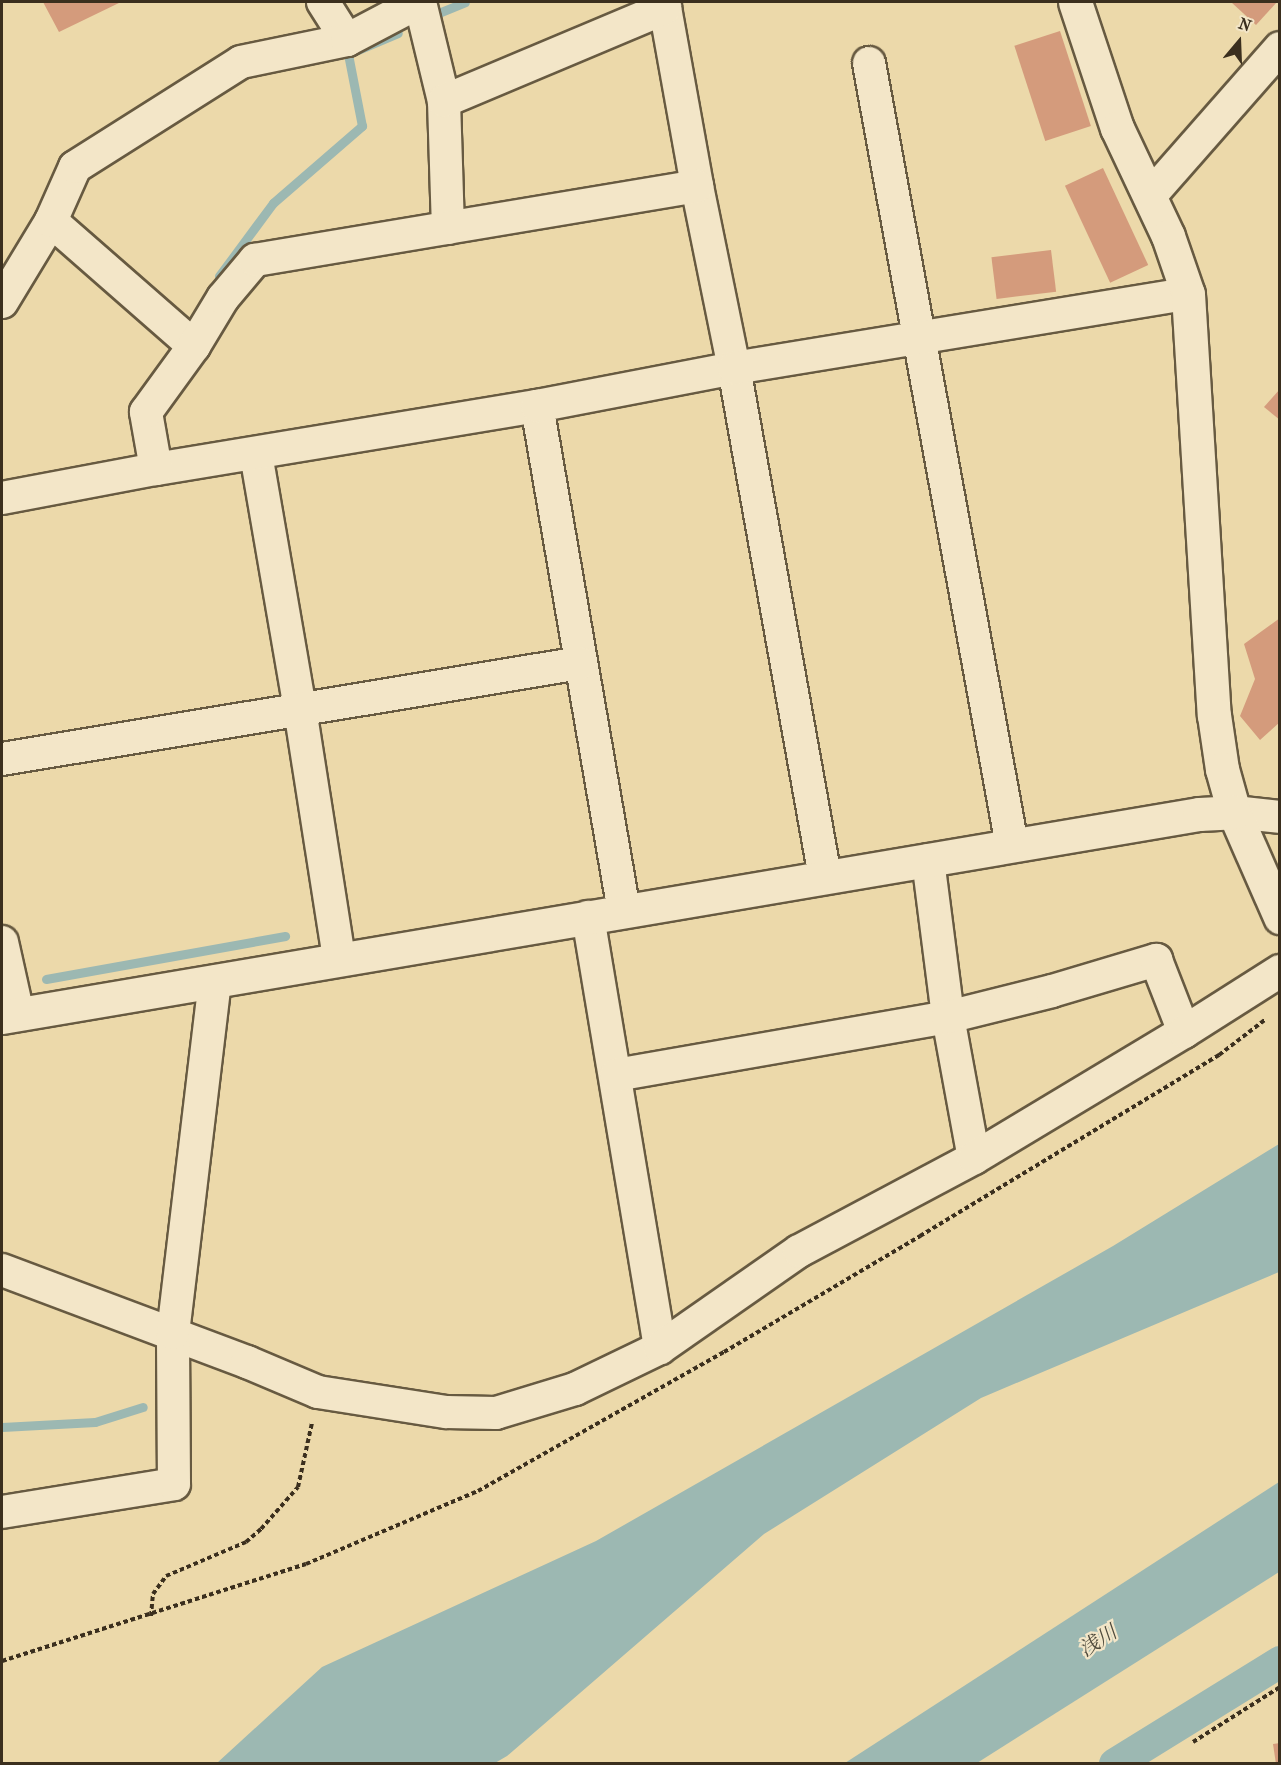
<!DOCTYPE html>
<html>
<head>
<meta charset="utf-8">
<style>
	body { margin:0 }
	#map { position:relative; width:1281px; height:1765px; overflow:hidden; background:#ecd9aa; font-family:"IM FELL French Canon","Noto Serif JP",serif }
	div>[style] { position:absolute }
	.water>* { inset:0; background:#9cb8b2 }
	.stream>* { height:9px; margin:-4.5px; padding:0 4.5px; transform-origin:4.5px; border-radius:4.5px; background:#9cb8b2 }
	.canal>* { height:32px; margin:-16px; padding:0 16px; transform-origin:16px; border-radius:16px; background:#9cb8b2 }
	.building>* { inset:0; background:#d49b7c; transform-origin:0 0 }
	.path>* { height:4px; margin-top:-2px; transform-origin:0; background:repeating-linear-gradient(90deg,#3b2f1e 0 4.5px,transparent 0 7.5px) }
	.roads { filter:drop-shadow(2px 0 #675a41) drop-shadow(-2px 0 #675a41) drop-shadow(0 2px #675a41) drop-shadow(0 -2px #675a41) }
	.street>* { height:32px; margin:-16px; padding:0 16px; transform-origin:16px; border-radius:16px; background:#f3e6c8 }
	.secondary>* { height:33px; margin:-16.5px; padding:0 16.5px; transform-origin:16.5px; border-radius:16.5px; background:#f3e6c8 }
	span { translate:-50% -50%; white-space:nowrap; text-align:center; line-height:1.15; -webkit-text-stroke:4.5px #f3e6c8; paint-order:stroke }
	.water-label { font-size:20px; color:#4e4a3c; font-style:italic }
	.frame { position:absolute; inset:0; border:3px solid #3b2f1e; pointer-events:none }
	.north { position:absolute; left:1209px; top:12px; width:60px; height:60px; -webkit-text-stroke:4px #f3e6c8; paint-order:stroke; rotate:19deg; font-size:16px; font-weight:700; line-height:24px; text-align:center; color:#3b2f1e }
	.north::after { content:''; display:block; margin:auto; width:21px; height:27px; background:#3b2f1e; clip-path:polygon(50% 0,100% 100%,50% 72%,0 100%) }
</style>
</head>
<body>
<div id="map">
	<div class="water">
		<div style="clip-path:polygon(1279px 1144px,1279px 1272px,981px 1398px,764px 1534px,507px 1756px,495px 1763px,217px 1763px,322px 1667px,596px 1541px,1113px 1246px)"></div>
		<div style="clip-path:polygon(1279px 1482px,1279px 1572px,977px 1763px,845px 1763px)"></div>
	</div>
	<div class="stream">
		<div style="left:436px;top:14px;width:31px;rotate:-22deg"></div>
		<div style="left:219px;top:276px;width:91px;rotate:-53.5deg"></div>
		<div style="left:273px;top:203px;width:118px;rotate:-40.9deg"></div>
		<div style="left:362px;top:126px;width:73px;rotate:-101deg"></div>
		<div style="left:348px;top:54px;width:54px;rotate:-22.8deg"></div>
		<div style="left:46px;top:979px;width:243px;rotate:-10.2deg"></div>
		<div style="left:2px;top:1427px;width:93px;rotate:-3.1deg"></div>
		<div style="left:95px;top:1422px;width:50px;rotate:-17.4deg"></div>
	</div>
	<div class="canal">
		<div style="left:1115px;top:1764px;width:194px;rotate:-31.7deg"></div>
	</div>
	<div class="building">
		<div style="clip-path:polygon(43px 2px,121px 2px,59px 32px)"></div>
		<div style="clip-path:polygon(1231px 2px,1277px 2px,1256px 25px)"></div>
		<div style="left:1060px;top:31px;width:100px;height:48px;rotate:72deg"></div>
		<div style="left:1103px;top:168px;width:107px;height:42px;rotate:65deg"></div>
		<div style="left:1051px;top:250px;width:42px;height:60px;rotate:83deg"></div>
		<div style="clip-path:polygon(1280px 389px,1280px 420px,1264px 407px)"></div>
		<div style="clip-path:polygon(1280px 618px,1280px 722px,1260px 740px,1240px 716px,1255px 679px,1244px 644px)"></div>
		<div style="clip-path:polygon(1280px 1743px,1280px 1764px,1276px 1764px,1273px 1744px)"></div>
	</div>
	<div class="path">
		<div style="left:151px;top:1616px;width:22px;rotate:-85deg"></div>
		<div style="left:153px;top:1594px;width:22px;rotate:-54deg"></div>
		<div style="left:166px;top:1576px;width:87px;rotate:-23deg"></div>
		<div style="left:246px;top:1542px;width:20px;rotate:-41deg"></div>
		<div style="left:261px;top:1529px;width:56px;rotate:-48.6deg"></div>
		<div style="left:298px;top:1487px;width:66px;rotate:-77.7deg"></div>
		<div style="left:2px;top:1661px;width:319px;rotate:-17.7deg"></div>
		<div style="left:306px;top:1564px;width:187px;rotate:-23deg"></div>
		<div style="left:478px;top:1491px;width:283px;rotate:-29.5deg"></div>
		<div style="left:724px;top:1352px;width:228px;rotate:-30.6deg"></div>
		<div style="left:920px;top:1236px;width:350px;rotate:-31.2deg"></div>
		<div style="left:1219px;top:1055px;width:59px;rotate:-37.5deg"></div>
		<div style="left:1193px;top:1742px;width:103px;rotate:-32.3deg"></div>
	</div>
	<div class="roads">
		<div class="street">
			<div style="left:323px;top:2px;width:45px;rotate:57.7deg"></div>
			<div style="left:420px;top:2px;width:102px;rotate:76.4deg"></div>
			<div style="left:444px;top:101px;width:127px;rotate:88.2deg"></div>
			<div style="left:664px;top:2px;width:187px;rotate:79.8deg"></div>
			<div style="left:697px;top:186px;width:186px;rotate:78.5deg"></div>
			<div style="left:734px;top:368px;width:517px;rotate:79.86deg"></div>
			<div style="left:869px;top:63px;width:795px;rotate:79.64deg"></div>
			<div style="left:444px;top:101px;width:240px;rotate:-22.8deg"></div>
			<div style="left:1150px;top:196px;width:197px;rotate:-48.7deg"></div>
			<div style="left:51px;top:221px;width:190px;rotate:41.2deg"></div>
			<div style="left:2px;top:302px;width:95px;rotate:-58.8deg"></div>
			<div style="left:51px;top:221px;width:59px;rotate:-66deg"></div>
			<div style="left:75px;top:167px;width:196px;rotate:-32.3deg"></div>
			<div style="left:241px;top:62px;width:108px;rotate:-11.7deg"></div>
			<div style="left:347px;top:40px;width:81px;rotate:-27.8deg"></div>
			<div style="left:537px;top:406px;width:512px;rotate:80.23deg"></div>
			<div style="left:256px;top:454px;width:259px;rotate:80.2deg"></div>
			<div style="left:300px;top:709px;width:253px;rotate:81.1deg"></div>
			<div style="left:156px;top:469px;width:386px;rotate:-9.4deg"></div>
			<div style="left:537px;top:406px;width:201px;rotate:-10.9deg"></div>
			<div style="left:734px;top:368px;width:460px;rotate:-9.3deg"></div>
			<div style="left:2px;top:498px;width:157px;rotate:-10.7deg"></div>
			<div style="left:156px;top:469px;width:58px;rotate:-100deg"></div>
			<div style="left:146px;top:412px;width:82px;rotate:-54deg"></div>
			<div style="left:194px;top:346px;width:56px;rotate:-58.9deg"></div>
			<div style="left:223px;top:298px;width:50px;rotate:-49.9deg"></div>
			<div style="left:255px;top:260px;width:448px;rotate:-9.5deg"></div>
			<div style="left:2px;top:759px;width:586px;rotate:-9.43deg"></div>
			<div style="left:1234px;top:812px;width:46px;rotate:6.2deg"></div>
			<div style="left:928px;top:860px;width:158px;rotate:82.7deg"></div>
			<div style="left:948px;top:1017px;width:143px;rotate:79.6deg"></div>
			<div style="left:588px;top:917px;width:437px;rotate:80.5deg"></div>
			<div style="left:2px;top:942px;width:74px;rotate:77.5deg"></div>
			<div style="left:616px;top:1075px;width:337px;rotate:-9.9deg"></div>
			<div style="left:948px;top:1017px;width:107px;rotate:-14deg"></div>
			<div style="left:1052px;top:991px;width:109px;rotate:-16.6deg"></div>
			<div style="left:1156px;top:960px;width:77px;rotate:68.7deg"></div>
			<div style="left:2px;top:1270px;width:262px;rotate:20.6deg"></div>
			<div style="left:247px;top:1362px;width:77px;rotate:22.9deg"></div>
			<div style="left:318px;top:1392px;width:130px;rotate:8.9deg"></div>
			<div style="left:446px;top:1412px;width:50px;rotate:1.1deg"></div>
			<div style="left:496px;top:1413px;width:83px;rotate:-16.9deg"></div>
			<div style="left:575px;top:1389px;width:94px;rotate:-25.8deg"></div>
			<div style="left:660px;top:1348px;width:169px;rotate:-34.9deg"></div>
			<div style="left:799px;top:1251px;width:198px;rotate:-28deg"></div>
			<div style="left:974px;top:1158px;width:245px;rotate:-31deg"></div>
			<div style="left:1184px;top:1032px;width:114px;rotate:-32.4deg"></div>
			<div style="left:2px;top:1512px;width:174px;rotate:-9.2deg"></div>
			<div style="left:174px;top:1484px;width:151px;rotate:-90.4deg"></div>
			<div style="left:173px;top:1333px;width:354px;rotate:-83.2deg"></div>
		</div>
		<div class="secondary">
			<div style="left:1075px;top:2px;width:133px;rotate:71.6deg"></div>
			<div style="left:1117px;top:128px;width:119px;rotate:64.7deg"></div>
			<div style="left:1168px;top:236px;width:61px;rotate:71deg"></div>
			<div style="left:1188px;top:294px;width:422px;rotate:86.5deg"></div>
			<div style="left:1214px;top:715px;width:55px;rotate:81.6deg"></div>
			<div style="left:1222px;top:769px;width:45px;rotate:74.4deg"></div>
			<div style="left:1234px;top:812px;width:115px;rotate:66.3deg"></div>
			<div style="left:2px;top:1017px;width:1214px;rotate:-9.63deg"></div>
			<div style="left:1199px;top:814px;width:35px;rotate:-3deg"></div>
		</div>
	</div>
	<div class="water-label">
		<span style="left:1098px;top:1641px;rotate:-33deg">浅川</span>
	</div>
	<div class="frame"></div>
	<div class="north">N</div>
</div>
</body>
</html>
